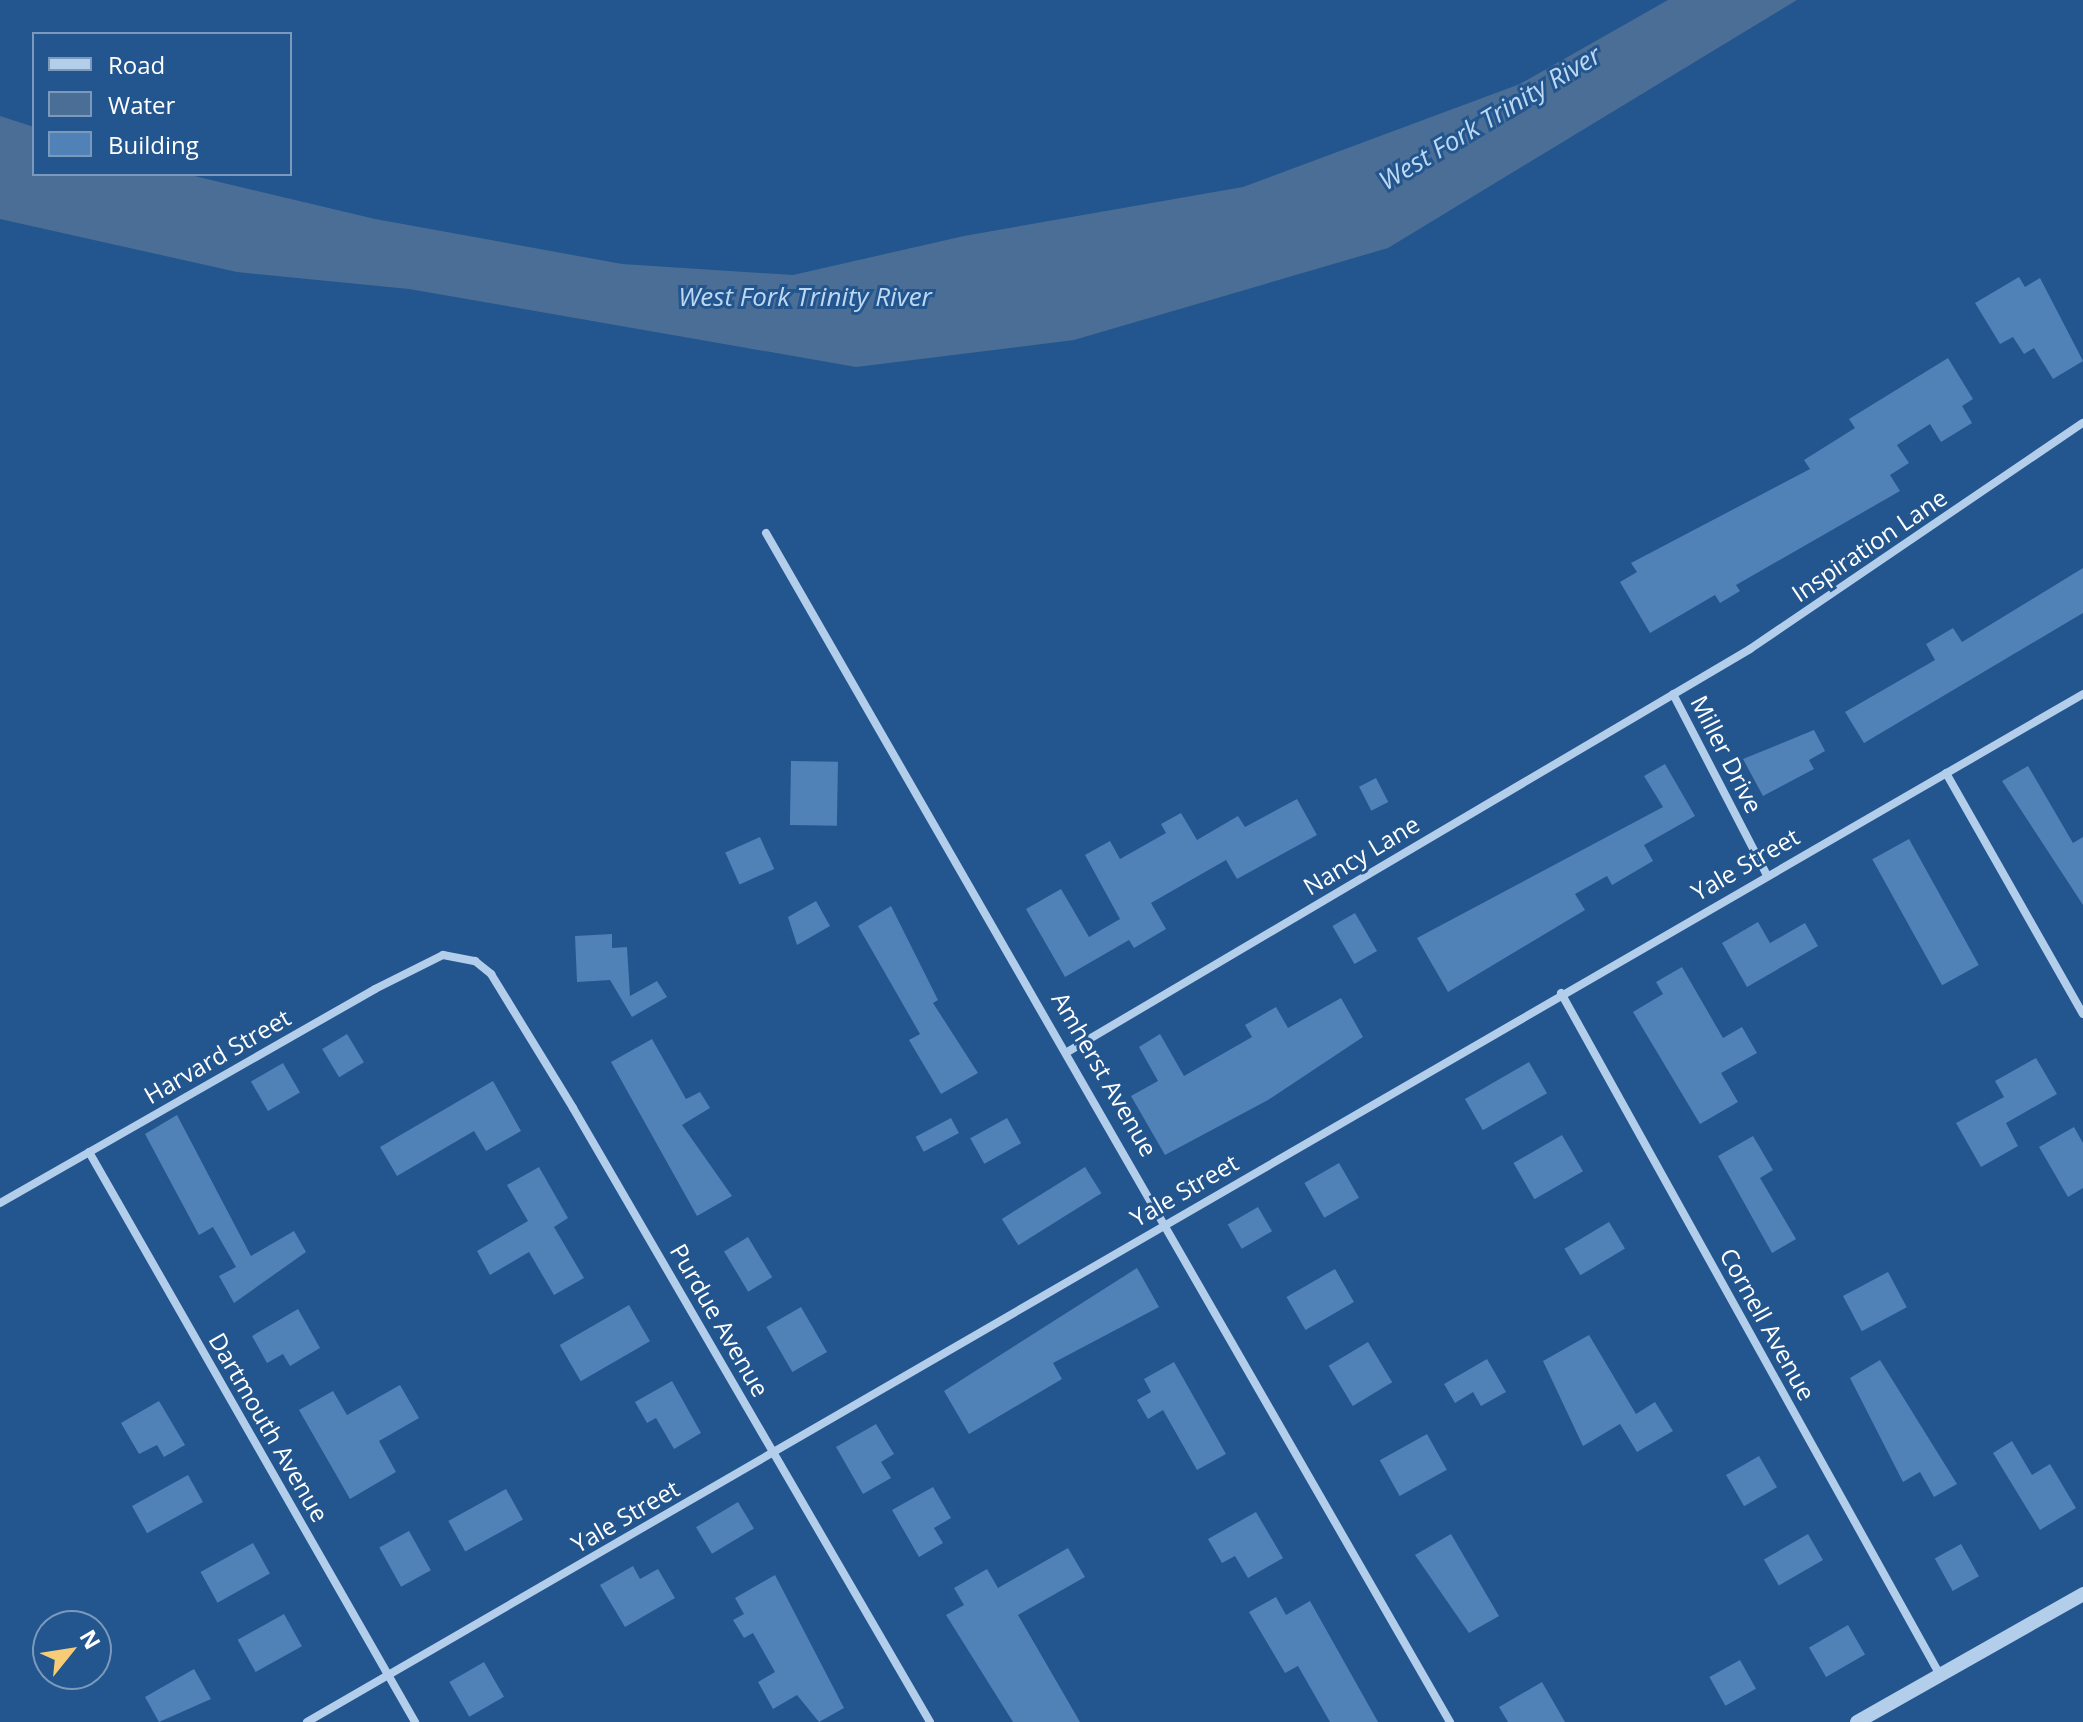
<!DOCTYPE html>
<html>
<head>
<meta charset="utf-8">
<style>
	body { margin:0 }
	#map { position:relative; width:2083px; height:1722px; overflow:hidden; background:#23568e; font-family:"Open Sans",sans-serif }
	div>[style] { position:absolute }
	.water>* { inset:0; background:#4b6e96 }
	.building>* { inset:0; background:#5081b7; transform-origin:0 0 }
	.minor>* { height:8px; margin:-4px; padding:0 4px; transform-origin:4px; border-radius:4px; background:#b3ceeb }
	.tertiary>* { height:14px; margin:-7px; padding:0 7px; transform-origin:7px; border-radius:7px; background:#b3ceeb }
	span { translate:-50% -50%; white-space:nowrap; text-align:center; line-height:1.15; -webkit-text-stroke:6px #23568e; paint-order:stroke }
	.street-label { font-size:24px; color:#fff }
	.water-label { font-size:26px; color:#bfd8f2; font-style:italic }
	.legend { position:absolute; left:32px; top:32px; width:260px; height:144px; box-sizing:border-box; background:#23568e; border:2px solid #7b9abb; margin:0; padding:10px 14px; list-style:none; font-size:24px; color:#fff }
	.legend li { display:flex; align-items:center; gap:16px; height:40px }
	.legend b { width:40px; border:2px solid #7b9abb }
	.north { position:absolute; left:32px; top:1610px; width:80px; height:80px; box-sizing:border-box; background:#23568e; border:2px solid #7b9abb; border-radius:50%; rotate:60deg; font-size:22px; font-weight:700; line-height:32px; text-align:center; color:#fff }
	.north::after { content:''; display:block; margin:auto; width:28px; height:36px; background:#f6cd76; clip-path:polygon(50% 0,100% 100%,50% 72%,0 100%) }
</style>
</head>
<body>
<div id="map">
	<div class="water">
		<div style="clip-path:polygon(1668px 0,1797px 0,1388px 248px,1074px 340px,856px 367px,409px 289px,237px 272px,0 219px,0 116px,34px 127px,34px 174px,186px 174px,375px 219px,622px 264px,793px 275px,964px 236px,1243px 187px,1520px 84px)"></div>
	</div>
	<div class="building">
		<div style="clip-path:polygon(2019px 277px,2025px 287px,2040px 278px,2083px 361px,2053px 379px,2034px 348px,2024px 354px,2013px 337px,2000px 344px,1975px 303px)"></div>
		<div style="clip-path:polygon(1948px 358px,1973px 399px,1962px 406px,1972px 423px,1941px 442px,1930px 424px,1897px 445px,1909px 463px,1890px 475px,1900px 491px,1736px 585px,1740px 591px,1720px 603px,1715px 595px,1650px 633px,1620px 582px,1637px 572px,1631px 563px,1810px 469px,1804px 460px,1855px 428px,1849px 419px)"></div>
		<div style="clip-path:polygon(2083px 568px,2083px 613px,1864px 743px,1845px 712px,1935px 660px,1926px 644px,1953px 628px,1962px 642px)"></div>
		<div style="clip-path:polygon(1814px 730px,1825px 751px,1809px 760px,1814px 769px,1763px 796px,1743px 759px)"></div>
		<div style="left:791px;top:761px;width:47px;height:64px;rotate:1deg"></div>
		<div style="clip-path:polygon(1665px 764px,1695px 816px,1644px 845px,1653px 861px,1612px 885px,1607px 876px,1575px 894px,1585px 910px,1448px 992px,1417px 938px,1663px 807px,1644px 776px)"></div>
		<div style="clip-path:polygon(2028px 766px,2073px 843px,2083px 837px,2083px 905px,2002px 781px)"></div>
		<div style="left:1376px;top:778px;width:27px;height:19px;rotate:63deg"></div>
		<div style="clip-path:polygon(1297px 799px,1317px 835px,1237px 879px,1226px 860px,1151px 903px,1166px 929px,1134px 948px,1129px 940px,1065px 977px,1026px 909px,1061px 889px,1089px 937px,1120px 919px,1085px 855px,1110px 841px,1120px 859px,1166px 833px,1161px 824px,1181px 813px,1197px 840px,1238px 816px,1245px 827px)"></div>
		<div style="left:760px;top:837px;width:35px;height:38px;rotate:66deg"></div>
		<div style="left:1909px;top:839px;width:144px;height:42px;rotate:61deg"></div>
		<div style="clip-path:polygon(816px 901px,830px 926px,797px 945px,788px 917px)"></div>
		<div style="clip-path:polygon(891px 906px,938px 1000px,933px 1003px,978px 1073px,941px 1094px,909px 1040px,920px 1034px,858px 926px)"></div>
		<div style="left:1355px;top:913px;width:44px;height:26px;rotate:60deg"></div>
		<div style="clip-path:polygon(1758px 922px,1770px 943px,1805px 923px,1818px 946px,1747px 987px,1722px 943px)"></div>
		<div style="clip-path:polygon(612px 934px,612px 948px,627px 947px,630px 996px,657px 981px,667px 997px,632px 1017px,610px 980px,577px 982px,575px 936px)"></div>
		<div style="clip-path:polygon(1682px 967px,1723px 1038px,1742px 1027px,1757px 1053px,1721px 1073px,1738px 1102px,1700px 1124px,1633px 1012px,1663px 994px,1656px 982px)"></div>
		<div style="clip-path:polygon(1341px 998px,1363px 1037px,1268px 1100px,1165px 1155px,1131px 1096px,1158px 1081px,1139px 1047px,1160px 1034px,1184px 1076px,1252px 1037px,1245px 1025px,1276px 1007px,1288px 1028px)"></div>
		<div style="left:347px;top:1034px;width:33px;height:29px;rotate:59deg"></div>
		<div style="clip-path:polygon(652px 1039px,686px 1099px,700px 1092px,710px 1108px,682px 1125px,732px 1196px,697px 1216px,611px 1062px)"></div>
		<div style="clip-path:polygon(2036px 1058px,2057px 1094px,2006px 1123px,2018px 1146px,1981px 1167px,1956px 1123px,2004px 1097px,1995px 1081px)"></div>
		<div style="left:1529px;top:1062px;width:36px;height:74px;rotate:60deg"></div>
		<div style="left:283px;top:1063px;width:34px;height:37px;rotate:60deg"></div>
		<div style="clip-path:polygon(493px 1081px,521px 1131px,486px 1151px,474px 1131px,397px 1176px,380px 1147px)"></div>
		<div style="clip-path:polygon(177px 1115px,251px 1256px,294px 1231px,306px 1252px,234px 1303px,219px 1276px,236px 1267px,213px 1227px,199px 1235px,145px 1134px)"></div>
		<div style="left:951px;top:1118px;width:17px;height:40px;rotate:62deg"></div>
		<div style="left:1007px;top:1118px;width:29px;height:42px;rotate:61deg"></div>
		<div style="clip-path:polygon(2074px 1127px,2083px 1143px,2083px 1188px,2068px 1197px,2039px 1147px)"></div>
		<div style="left:1562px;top:1135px;width:42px;height:56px;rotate:60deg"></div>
		<div style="clip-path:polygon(1753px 1136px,1773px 1170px,1760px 1178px,1796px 1239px,1772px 1253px,1718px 1156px)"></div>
		<div style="left:1339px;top:1163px;width:40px;height:40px;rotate:60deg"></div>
		<div style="clip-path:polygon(539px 1167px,568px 1218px,554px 1227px,584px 1278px,554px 1295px,529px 1252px,490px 1275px,477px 1251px,528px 1221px,507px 1185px)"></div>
		<div style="left:1085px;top:1167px;width:31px;height:98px;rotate:58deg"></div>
		<div style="left:1258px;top:1207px;width:28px;height:35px;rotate:60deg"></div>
		<div style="left:1609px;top:1222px;width:31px;height:52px;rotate:59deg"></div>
		<div style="left:748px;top:1237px;width:47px;height:28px;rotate:59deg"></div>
		<div style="clip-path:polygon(1137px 1268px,1159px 1307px,1053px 1363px,1062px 1379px,969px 1434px,944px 1391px)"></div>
		<div style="left:1335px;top:1269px;width:38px;height:56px;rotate:60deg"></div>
		<div style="left:1888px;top:1272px;width:40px;height:51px;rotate:62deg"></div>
		<div style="left:629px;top:1305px;width:42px;height:80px;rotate:60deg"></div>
		<div style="left:801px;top:1307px;width:52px;height:40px;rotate:60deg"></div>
		<div style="clip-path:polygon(298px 1309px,320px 1348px,290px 1366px,283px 1354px,267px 1363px,252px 1336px)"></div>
		<div style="clip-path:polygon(1589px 1335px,1636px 1414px,1655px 1402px,1673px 1431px,1637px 1452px,1620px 1424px,1583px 1446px,1543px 1361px)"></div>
		<div style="left:1368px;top:1342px;width:47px;height:46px;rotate:59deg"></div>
		<div style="clip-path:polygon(1487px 1359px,1506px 1392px,1481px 1406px,1473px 1392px,1455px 1403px,1444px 1384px)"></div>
		<div style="clip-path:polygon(1880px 1360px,1957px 1484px,1934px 1497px,1920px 1472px,1903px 1482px,1850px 1378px)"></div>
		<div style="clip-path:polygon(1174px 1362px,1226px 1454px,1197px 1470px,1163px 1410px,1148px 1419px,1137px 1400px,1151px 1392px,1144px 1379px)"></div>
		<div style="clip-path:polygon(672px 1381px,701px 1433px,674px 1449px,656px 1418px,647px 1423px,635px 1402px)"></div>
		<div style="clip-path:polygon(400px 1385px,419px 1418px,379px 1441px,396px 1472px,350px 1499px,299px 1410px,333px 1391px,347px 1415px)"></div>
		<div style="clip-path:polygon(159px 1401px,185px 1445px,164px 1457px,157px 1445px,139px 1454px,121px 1423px)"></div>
		<div style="clip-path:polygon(876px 1424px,894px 1454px,881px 1462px,891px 1478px,863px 1494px,836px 1447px)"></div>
		<div style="left:1427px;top:1434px;width:41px;height:54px;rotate:61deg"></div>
		<div style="clip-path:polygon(2012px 1441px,2032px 1475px,2050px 1464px,2076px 1508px,2040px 1530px,1993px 1453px)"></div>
		<div style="left:1759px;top:1456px;width:36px;height:38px;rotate:60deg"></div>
		<div style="left:188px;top:1475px;width:31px;height:64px;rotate:61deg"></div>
		<div style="clip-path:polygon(933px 1487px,951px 1518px,934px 1528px,943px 1543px,919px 1557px,892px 1510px)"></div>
		<div style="left:506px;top:1489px;width:35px;height:66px;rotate:61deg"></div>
		<div style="left:738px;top:1502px;width:31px;height:49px;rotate:59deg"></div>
		<div style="clip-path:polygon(1256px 1512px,1283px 1558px,1248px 1578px,1235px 1556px,1222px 1563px,1208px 1539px)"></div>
		<div style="left:409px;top:1531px;width:45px;height:34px;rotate:61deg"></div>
		<div style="clip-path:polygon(1451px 1534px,1499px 1616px,1469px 1633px,1415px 1555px)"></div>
		<div style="left:1808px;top:1534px;width:30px;height:51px;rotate:60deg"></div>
		<div style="left:253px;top:1543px;width:35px;height:60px;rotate:61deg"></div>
		<div style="left:1961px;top:1544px;width:37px;height:30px;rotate:61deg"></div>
		<div style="clip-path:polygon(1068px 1548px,1085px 1577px,1018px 1615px,1080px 1722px,1013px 1722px,946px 1615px,964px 1605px,954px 1588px,987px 1569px,998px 1588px)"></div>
		<div style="clip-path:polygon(633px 1566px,640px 1579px,658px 1569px,675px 1598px,625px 1627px,600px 1585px)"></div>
		<div style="clip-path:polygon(775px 1575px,844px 1708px,819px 1722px,797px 1695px,773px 1709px,758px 1682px,775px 1672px,753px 1633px,744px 1638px,733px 1620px,744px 1614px,735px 1598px)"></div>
		<div style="clip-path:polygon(1276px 1597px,1286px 1615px,1310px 1601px,1378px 1722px,1330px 1722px,1298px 1666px,1285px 1673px,1249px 1612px)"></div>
		<div style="left:284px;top:1614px;width:37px;height:53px;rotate:61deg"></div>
		<div style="left:1848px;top:1625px;width:34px;height:45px;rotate:60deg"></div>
		<div style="left:1740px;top:1660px;width:33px;height:35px;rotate:61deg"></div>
		<div style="left:484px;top:1662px;width:40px;height:40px;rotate:60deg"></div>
		<div style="clip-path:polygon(194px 1669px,211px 1699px,159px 1722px,145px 1697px)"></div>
		<div style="clip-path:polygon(1542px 1682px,1565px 1722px,1508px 1722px,1499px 1707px)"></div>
	</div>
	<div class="minor">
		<div style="left:766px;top:533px;width:1372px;rotate:60.09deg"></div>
		<div style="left:1673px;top:694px;width:204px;rotate:62.6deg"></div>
		<div style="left:1946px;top:773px;width:277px;rotate:60.4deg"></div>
		<div style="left:1561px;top:993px;width:780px;rotate:60.94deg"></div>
		<div style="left:1069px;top:1051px;width:791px;rotate:-30.55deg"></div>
		<div style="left:1750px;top:649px;width:402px;rotate:-34.2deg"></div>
		<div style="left:89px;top:1152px;width:657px;rotate:60.23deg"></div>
		<div style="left:0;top:1203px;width:432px;rotate:-29.7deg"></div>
		<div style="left:375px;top:989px;width:76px;rotate:-26.6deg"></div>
		<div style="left:443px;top:955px;width:33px;rotate:11deg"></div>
		<div style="left:475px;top:961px;width:21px;rotate:39deg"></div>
		<div style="left:491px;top:974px;width:157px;rotate:58.5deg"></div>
		<div style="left:573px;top:1108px;width:710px;rotate:59.82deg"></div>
		<div style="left:307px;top:1722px;width:2052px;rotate:-30.06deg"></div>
	</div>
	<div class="tertiary">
		<div style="left:1857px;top:1722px;width:260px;rotate:-29.5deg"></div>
	</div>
	<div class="street-label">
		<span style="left:1869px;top:545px;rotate:-34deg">Inspiration Lane</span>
		<span style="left:1727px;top:754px;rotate:63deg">Miller Drive</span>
		<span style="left:1361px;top:855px;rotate:-31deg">Nancy Lane</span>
		<span style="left:1745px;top:864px;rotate:-30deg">Yale Street</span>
		<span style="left:217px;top:1056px;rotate:-30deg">Harvard Street</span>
		<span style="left:1105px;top:1074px;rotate:60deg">Amherst Avenue</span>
		<span style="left:1184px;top:1190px;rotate:-30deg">Yale Street</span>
		<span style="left:720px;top:1320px;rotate:60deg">Purdue Avenue</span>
		<span style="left:1768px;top:1324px;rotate:61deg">Cornell Avenue</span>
		<span style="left:269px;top:1427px;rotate:60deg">Dartmouth Avenue</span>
		<span style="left:625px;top:1516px;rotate:-30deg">Yale Street</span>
	</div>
	<div class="water-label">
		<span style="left:1490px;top:118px;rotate:-31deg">West Fork Trinity River</span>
		<span style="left:805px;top:297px">West Fork Trinity River</span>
	</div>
	<ul class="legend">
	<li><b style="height:10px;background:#b3ceeb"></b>Road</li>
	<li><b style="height:22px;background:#4b6e96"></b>Water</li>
	<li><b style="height:22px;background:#5081b7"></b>Building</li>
	</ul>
	<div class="north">N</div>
</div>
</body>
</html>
